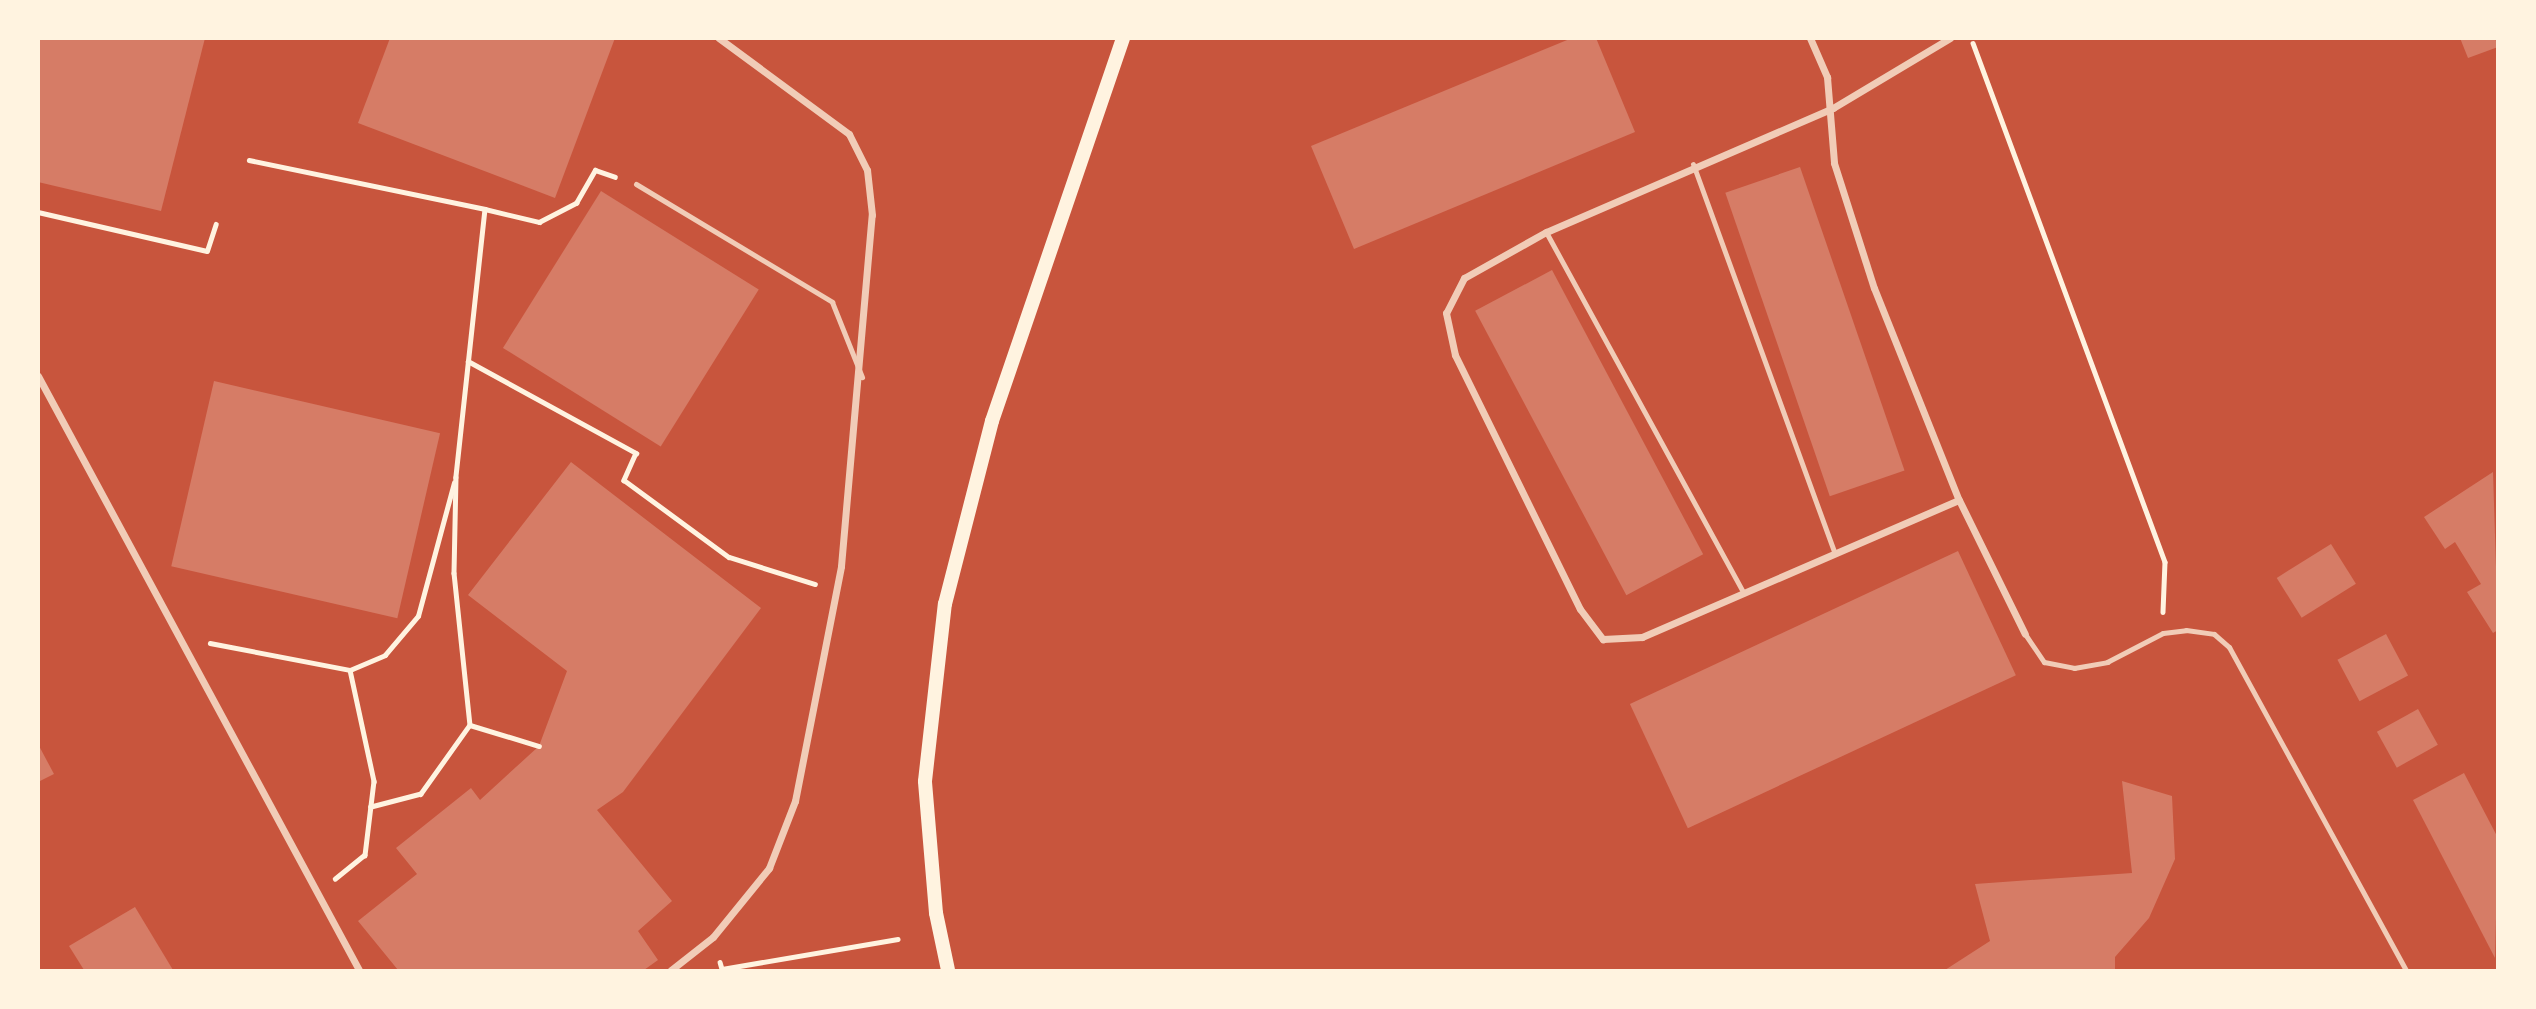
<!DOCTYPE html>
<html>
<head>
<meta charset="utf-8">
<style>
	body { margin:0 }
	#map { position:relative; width:2536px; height:1009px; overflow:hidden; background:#c8553d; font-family:Ubuntu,sans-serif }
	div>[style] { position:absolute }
	.building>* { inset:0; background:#d67c66; transform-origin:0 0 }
	.path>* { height:4.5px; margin:-2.25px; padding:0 2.25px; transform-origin:2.25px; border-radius:2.25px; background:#fff3e0 }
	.service>* { height:5px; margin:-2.5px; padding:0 2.5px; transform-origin:2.5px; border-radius:2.5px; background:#f1ccb7 }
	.minor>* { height:7px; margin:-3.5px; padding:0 3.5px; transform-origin:3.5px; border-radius:3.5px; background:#f1ccb7 }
	.secondary>* { height:14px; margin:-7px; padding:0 7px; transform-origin:7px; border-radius:7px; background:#fff3e0 }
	span { translate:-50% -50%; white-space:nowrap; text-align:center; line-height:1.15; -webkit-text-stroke:7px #fff3e0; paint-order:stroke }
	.frame { position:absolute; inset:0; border:40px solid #fff3e0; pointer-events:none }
</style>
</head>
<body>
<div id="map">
	<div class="building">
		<div style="clip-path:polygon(38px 38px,205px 38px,161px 211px,38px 182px)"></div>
		<div style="clip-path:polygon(390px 38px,615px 38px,555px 198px,358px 123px)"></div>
		<div style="clip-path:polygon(1572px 38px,1596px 38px,1635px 132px,1354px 249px,1311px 146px)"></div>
		<div style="clip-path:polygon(2460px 38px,2495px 38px,2498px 47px,2468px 58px)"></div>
		<div style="left:1800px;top:167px;width:321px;height:79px;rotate:71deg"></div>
		<div style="left:601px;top:191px;width:186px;height:185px;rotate:32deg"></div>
		<div style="left:1552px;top:270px;width:322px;height:87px;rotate:62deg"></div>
		<div style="left:214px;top:381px;width:232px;height:190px;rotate:13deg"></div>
		<div style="clip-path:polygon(571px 462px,761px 608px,623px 792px,597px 810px,672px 901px,638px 931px,658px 960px,644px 970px,398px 970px,358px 921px,417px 874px,396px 848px,471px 788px,480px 800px,539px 746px,567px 671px,468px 595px)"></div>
		<div style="clip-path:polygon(2493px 472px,2498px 630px,2493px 633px,2467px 592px,2481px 584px,2455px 542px,2445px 549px,2424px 517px)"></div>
		<div style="left:2331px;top:544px;width:47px;height:64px;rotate:58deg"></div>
		<div style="left:1958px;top:551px;width:137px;height:362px;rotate:65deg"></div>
		<div style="left:2386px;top:634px;width:47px;height:55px;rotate:62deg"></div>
		<div style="left:2418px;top:709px;width:41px;height:47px;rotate:61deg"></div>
		<div style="clip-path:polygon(38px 744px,54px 774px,38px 782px)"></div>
		<div style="clip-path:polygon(2464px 773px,2498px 838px,2495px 958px,2413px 800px)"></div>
		<div style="clip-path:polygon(2122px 781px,2172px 796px,2175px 859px,2149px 918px,2115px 957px,2115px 970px,1945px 970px,1990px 941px,1975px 884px,2132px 873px)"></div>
		<div style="clip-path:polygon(135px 907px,173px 970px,84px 970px,69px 946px)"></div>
	</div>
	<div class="path">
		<div style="left:1973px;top:43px;width:553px;rotate:69.7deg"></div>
		<div style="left:2165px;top:562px;width:50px;rotate:92.3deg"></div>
		<div style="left:249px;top:160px;width:241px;rotate:11.7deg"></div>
		<div style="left:485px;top:209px;width:270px;rotate:96.2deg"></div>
		<div style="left:456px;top:477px;width:96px;rotate:91.2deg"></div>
		<div style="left:454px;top:573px;width:153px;rotate:84deg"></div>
		<div style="left:470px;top:725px;width:85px;rotate:125.4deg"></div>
		<div style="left:421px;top:794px;width:52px;rotate:165.4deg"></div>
		<div style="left:485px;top:209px;width:56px;rotate:13.5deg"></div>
		<div style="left:539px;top:222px;width:42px;rotate:-27.2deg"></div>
		<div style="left:576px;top:203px;width:38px;rotate:-60deg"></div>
		<div style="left:595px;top:170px;width:21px;rotate:19deg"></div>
		<div style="left:38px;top:212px;width:173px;rotate:13deg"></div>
		<div style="left:207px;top:251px;width:28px;rotate:-72deg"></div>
		<div style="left:468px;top:361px;width:192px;rotate:28.7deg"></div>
		<div style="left:636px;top:453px;width:30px;rotate:114deg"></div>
		<div style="left:624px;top:480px;width:130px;rotate:36.3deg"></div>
		<div style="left:729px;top:557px;width:90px;rotate:17.4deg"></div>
		<div style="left:210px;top:643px;width:143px;rotate:10.9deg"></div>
		<div style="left:350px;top:670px;width:114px;rotate:77.8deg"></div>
		<div style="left:374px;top:781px;width:75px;rotate:96.9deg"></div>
		<div style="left:365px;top:855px;width:38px;rotate:141deg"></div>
		<div style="left:350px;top:670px;width:38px;rotate:-23deg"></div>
		<div style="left:385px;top:655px;width:51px;rotate:-49.8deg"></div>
		<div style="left:418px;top:616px;width:138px;rotate:-74.9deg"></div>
		<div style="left:470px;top:725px;width:72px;rotate:16.9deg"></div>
		<div style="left:720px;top:962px;width:7px;rotate:74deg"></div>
		<div style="left:722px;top:969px;width:178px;rotate:-9.7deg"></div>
	</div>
	<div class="service">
		<div style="left:1693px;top:164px;width:415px;rotate:70deg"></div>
		<div style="left:636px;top:184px;width:229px;rotate:31deg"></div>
		<div style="left:832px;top:302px;width:81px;rotate:68.2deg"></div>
		<div style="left:1546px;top:232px;width:412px;rotate:61.3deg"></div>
		<div style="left:2025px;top:634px;width:34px;rotate:56deg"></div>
		<div style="left:2044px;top:662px;width:31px;rotate:11deg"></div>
		<div style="left:2074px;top:668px;width:34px;rotate:-10deg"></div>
		<div style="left:2107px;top:662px;width:63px;rotate:-27.4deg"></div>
		<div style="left:2163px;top:633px;width:23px;rotate:-7deg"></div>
		<div style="left:2186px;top:630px;width:28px;rotate:8deg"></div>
		<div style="left:2214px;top:634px;width:20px;rotate:41deg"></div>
		<div style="left:2229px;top:647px;width:368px;rotate:61.3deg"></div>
	</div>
	<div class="minor">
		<div style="left:1810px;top:38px;width:43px;rotate:66.4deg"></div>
		<div style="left:1827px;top:77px;width:86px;rotate:85.3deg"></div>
		<div style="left:1834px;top:163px;width:131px;rotate:72.3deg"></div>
		<div style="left:1874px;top:288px;width:228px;rotate:68.2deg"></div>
		<div style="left:1959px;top:500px;width:149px;rotate:63.8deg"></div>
		<div style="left:1950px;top:38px;width:136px;rotate:149.1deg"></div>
		<div style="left:1833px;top:108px;width:313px;rotate:156.6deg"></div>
		<div style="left:1546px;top:232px;width:94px;rotate:150.7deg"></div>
		<div style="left:1464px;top:278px;width:39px;rotate:117deg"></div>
		<div style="left:1446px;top:313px;width:43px;rotate:77.9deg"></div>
		<div style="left:1455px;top:355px;width:283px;rotate:63.8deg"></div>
		<div style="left:1580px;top:609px;width:38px;rotate:53deg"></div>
		<div style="left:1603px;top:639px;width:39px;rotate:-3deg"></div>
		<div style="left:1642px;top:637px;width:345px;rotate:-23.4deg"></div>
		<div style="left:38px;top:376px;width:675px;rotate:61.61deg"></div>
		<div style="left:671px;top:970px;width:53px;rotate:-38.2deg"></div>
		<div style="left:713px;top:937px;width:89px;rotate:-50.9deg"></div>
		<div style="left:769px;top:868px;width:72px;rotate:-68.8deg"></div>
		<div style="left:795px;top:801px;width:239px;rotate:-78.9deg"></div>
		<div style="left:841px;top:566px;width:352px;rotate:-85deg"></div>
		<div style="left:872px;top:215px;width:45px;rotate:-96.3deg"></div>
		<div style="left:867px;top:170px;width:40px;rotate:-116.6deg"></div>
		<div style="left:849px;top:134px;width:162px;rotate:-143.6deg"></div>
	</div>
	<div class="secondary">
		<div style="left:948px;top:970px;width:58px;rotate:-101.9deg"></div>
		<div style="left:936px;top:913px;width:132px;rotate:-94.8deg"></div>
		<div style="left:925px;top:781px;width:178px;rotate:-83.6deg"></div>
		<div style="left:945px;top:604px;width:189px;rotate:-75.6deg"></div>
		<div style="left:992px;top:421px;width:405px;rotate:-71.1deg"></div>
	</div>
	<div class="frame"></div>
</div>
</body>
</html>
